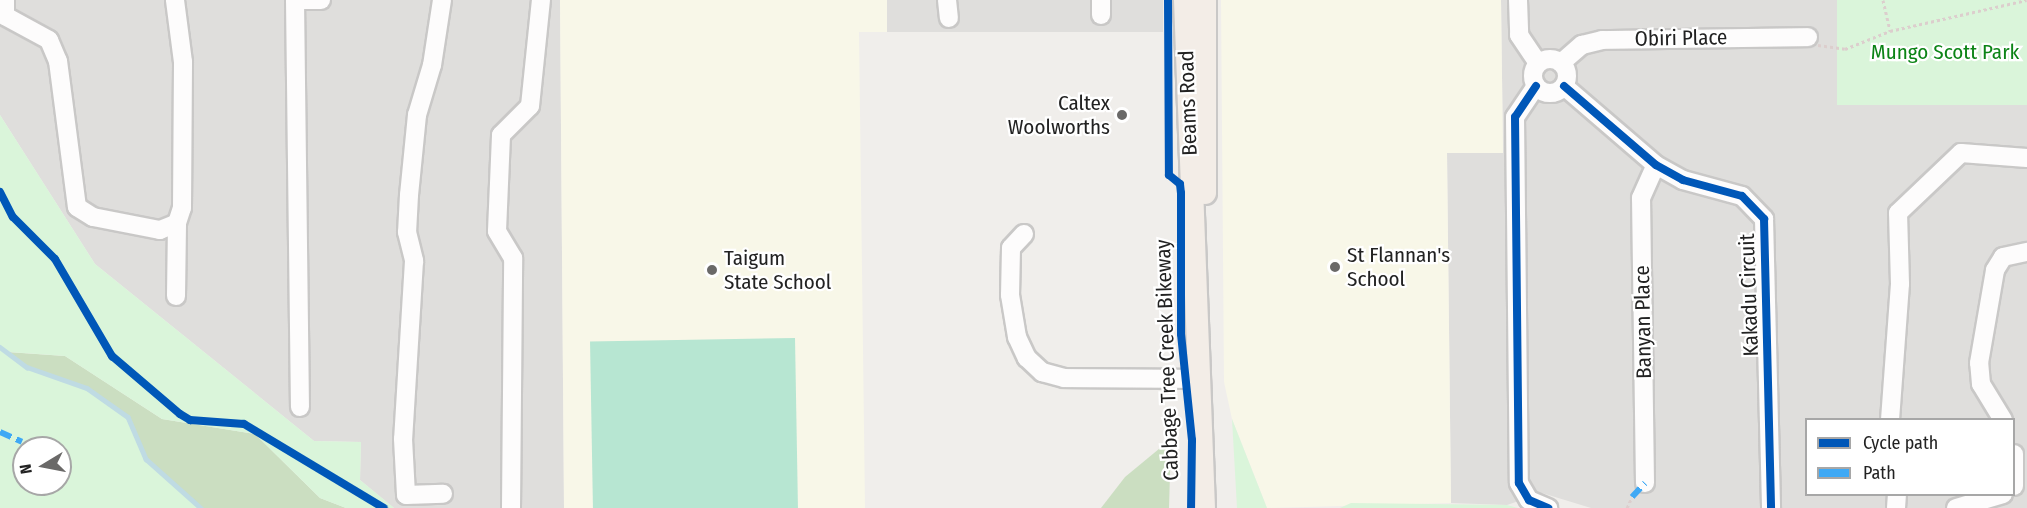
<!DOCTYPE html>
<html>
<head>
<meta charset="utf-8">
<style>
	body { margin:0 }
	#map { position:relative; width:2027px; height:508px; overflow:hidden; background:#f0eeeb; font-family:"Fira Sans Condensed",sans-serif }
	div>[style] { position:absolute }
	.residential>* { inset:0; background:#dfdedc; transform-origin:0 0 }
	.education>* { inset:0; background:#f8f7e8 }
	.forest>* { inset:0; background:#cbdec1 }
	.park>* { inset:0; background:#daf5da; transform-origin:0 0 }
	.pitch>* { inset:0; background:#b7e6d2; transform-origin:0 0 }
	.stream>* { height:4.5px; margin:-2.25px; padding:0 2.25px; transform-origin:2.25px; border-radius:2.25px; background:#bfdbe3 }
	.path>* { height:3px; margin-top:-1.5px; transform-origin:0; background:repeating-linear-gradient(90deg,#dccecd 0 3px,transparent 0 6px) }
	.roads { filter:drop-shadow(2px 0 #c9c8c7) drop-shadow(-2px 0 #c9c8c7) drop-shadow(0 2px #c9c8c7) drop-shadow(0 -2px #c9c8c7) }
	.minor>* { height:18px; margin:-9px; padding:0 9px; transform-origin:9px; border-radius:9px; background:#fdfcfc }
	.minor>.ring { margin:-9px; padding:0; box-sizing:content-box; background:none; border:18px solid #fdfcfc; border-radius:50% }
	.major>* { height:22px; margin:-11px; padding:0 11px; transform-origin:11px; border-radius:11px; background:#f3ede7 }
	.quiet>* { height:6px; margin-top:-3px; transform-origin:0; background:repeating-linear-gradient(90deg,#3fa9f5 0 12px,transparent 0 18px) }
	.cycleway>* { height:8px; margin:-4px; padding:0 4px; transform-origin:4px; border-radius:4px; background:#0057b8 }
	.dots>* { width:16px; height:16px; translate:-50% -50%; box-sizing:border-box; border:3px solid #fff; border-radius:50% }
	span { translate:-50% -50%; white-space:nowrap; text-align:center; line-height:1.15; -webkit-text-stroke:4.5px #fff; paint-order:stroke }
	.street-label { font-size:21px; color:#222 }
	.park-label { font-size:21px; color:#0c8416 }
	.poi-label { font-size:21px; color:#222 }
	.right { translate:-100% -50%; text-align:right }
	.left { translate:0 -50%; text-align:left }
	.legend { position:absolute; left:1805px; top:418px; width:210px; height:78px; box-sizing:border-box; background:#fff; border:2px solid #a7a7a7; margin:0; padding:8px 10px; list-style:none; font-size:18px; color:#222 }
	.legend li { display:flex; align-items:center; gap:12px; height:30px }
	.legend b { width:30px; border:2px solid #a7a7a7 }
	.north { position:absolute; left:12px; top:436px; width:60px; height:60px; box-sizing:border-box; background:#fff; border:2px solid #a7a7a7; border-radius:50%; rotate:260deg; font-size:16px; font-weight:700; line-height:24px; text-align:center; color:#222 }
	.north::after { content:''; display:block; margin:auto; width:21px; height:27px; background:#6a6968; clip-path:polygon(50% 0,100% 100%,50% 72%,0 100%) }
</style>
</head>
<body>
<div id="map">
	<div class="residential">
		<div style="clip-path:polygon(0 0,560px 0,564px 508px,394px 508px,360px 480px,361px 442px,314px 441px,95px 264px,0 115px)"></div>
		<div style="left:887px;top:0;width:276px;height:32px"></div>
		<div style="clip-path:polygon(evenodd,1501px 0,1837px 0,1839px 105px,2027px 102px,2027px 508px,1591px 508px,1542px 493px,1507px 505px,1451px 503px,1447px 152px,1503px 153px,1501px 0,1806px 420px,2014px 420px,2014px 494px,1806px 494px,1806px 420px)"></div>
	</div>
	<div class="education">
		<div style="clip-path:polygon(560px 0,887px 0,887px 32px,859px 32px,865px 508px,564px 508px)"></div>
		<div style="clip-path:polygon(1221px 0,1501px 0,1503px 153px,1447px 153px,1451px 503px,1267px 508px,1232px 419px,1224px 382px)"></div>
	</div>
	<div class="forest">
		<div style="clip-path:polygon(evenodd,7px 352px,65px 356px,162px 419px,255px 434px,320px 498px,346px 508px,2px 508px,0 371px,7px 352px,24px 448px,60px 448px,60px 484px,24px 484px,24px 448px)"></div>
		<div style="clip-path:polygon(1171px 439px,1169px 508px,1101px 508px,1125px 477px)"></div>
	</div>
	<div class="park">
		<div style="left:1837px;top:0;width:190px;height:105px"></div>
		<div style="clip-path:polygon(evenodd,0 115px,95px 264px,314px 441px,361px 442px,360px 480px,394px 508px,346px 508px,320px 498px,255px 434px,162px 419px,65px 356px,9px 352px,27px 367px,87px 388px,128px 417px,146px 459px,201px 508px,0 508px,0 115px,24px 448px,60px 448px,60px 484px,24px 484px,24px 448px)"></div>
		<div style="clip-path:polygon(1232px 419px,1267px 508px,1237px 508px)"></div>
		<div style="clip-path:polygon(1351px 503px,1507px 505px,1518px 508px,1340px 508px)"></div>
	</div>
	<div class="pitch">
		<div style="left:795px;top:338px;width:170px;height:205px;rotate:89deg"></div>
	</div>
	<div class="stream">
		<div style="left:0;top:347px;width:34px;rotate:37deg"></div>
		<div style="left:27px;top:367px;width:64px;rotate:19.3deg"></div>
		<div style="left:87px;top:388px;width:50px;rotate:35.3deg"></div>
		<div style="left:128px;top:417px;width:46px;rotate:66.8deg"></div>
		<div style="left:146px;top:459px;width:74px;rotate:41.7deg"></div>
	</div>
	<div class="path">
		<div style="left:1883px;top:0;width:32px;rotate:77deg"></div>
		<div style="left:1818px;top:45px;width:27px;rotate:8deg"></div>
		<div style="left:1845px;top:49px;width:48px;rotate:-21.8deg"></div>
		<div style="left:1890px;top:31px;width:140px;rotate:-12.8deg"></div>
		<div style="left:1627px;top:508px;width:12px;rotate:-66deg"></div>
	</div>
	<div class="roads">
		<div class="minor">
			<div style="left:5px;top:0;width:16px;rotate:90deg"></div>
			<div style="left:5px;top:16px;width:50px;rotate:28.6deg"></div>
			<div style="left:49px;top:40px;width:23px;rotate:67deg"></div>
			<div style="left:58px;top:61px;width:147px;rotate:82.6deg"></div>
			<div style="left:77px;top:207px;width:19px;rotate:32deg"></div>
			<div style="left:93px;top:217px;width:68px;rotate:11deg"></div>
			<div style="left:160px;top:230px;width:18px;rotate:-22deg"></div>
			<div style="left:177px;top:223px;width:16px;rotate:-72deg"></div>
			<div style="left:182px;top:208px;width:146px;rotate:-89.6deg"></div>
			<div style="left:183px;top:62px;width:63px;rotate:-97.4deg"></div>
			<div style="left:295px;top:0;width:407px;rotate:89.3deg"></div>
			<div style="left:295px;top:0;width:26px"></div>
			<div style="left:442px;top:0;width:66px;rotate:98.7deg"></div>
			<div style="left:432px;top:65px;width:52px;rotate:106.7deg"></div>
			<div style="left:417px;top:115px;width:80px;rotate:95.7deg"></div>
			<div style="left:409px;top:195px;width:37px;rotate:93deg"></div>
			<div style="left:407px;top:232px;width:30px;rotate:76deg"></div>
			<div style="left:414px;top:261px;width:178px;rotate:93.5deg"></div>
			<div style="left:403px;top:439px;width:56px;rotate:86.9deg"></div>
			<div style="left:406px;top:495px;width:37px;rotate:-2deg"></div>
			<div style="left:947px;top:0;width:18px;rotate:84deg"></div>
			<div style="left:1518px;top:0;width:35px;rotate:88deg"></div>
			<div style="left:1519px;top:35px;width:34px;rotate:56deg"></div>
			<div style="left:1101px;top:15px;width:15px;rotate:-90deg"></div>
			<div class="ring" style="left:1533px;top:59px;width:16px;height:16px"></div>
			<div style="left:1561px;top:63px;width:28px;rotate:-41deg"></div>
			<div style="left:1582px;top:45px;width:21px;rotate:-14deg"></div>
			<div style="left:1602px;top:40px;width:206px;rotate:-0.8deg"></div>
			<div style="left:1536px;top:86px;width:37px;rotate:124deg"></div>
			<div style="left:1515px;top:117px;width:366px;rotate:89.4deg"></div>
			<div style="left:1519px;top:483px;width:20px;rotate:60deg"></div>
			<div style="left:1529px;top:500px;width:21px;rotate:23deg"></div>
			<div style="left:1564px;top:86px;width:121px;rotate:40.7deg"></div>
			<div style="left:1656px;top:165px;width:31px;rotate:29deg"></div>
			<div style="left:1683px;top:180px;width:61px;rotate:15.2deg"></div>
			<div style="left:1742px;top:196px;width:32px;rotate:46deg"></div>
			<div style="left:1764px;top:219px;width:289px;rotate:88.6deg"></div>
			<div style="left:1024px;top:234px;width:19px;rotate:133deg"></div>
			<div style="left:1011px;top:248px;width:47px;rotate:91.2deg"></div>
			<div style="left:1010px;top:295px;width:43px;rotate:80.5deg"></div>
			<div style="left:1017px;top:337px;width:23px;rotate:65deg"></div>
			<div style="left:1027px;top:358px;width:21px;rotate:43deg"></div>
			<div style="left:1042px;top:372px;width:23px;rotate:15deg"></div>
			<div style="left:1064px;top:378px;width:133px;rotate:0.4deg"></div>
			<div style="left:176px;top:296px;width:73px;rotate:-89.2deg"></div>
			<div style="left:1890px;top:420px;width:136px;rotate:-85.8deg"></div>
			<div style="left:1900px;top:284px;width:71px;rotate:-91.6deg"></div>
			<div style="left:1898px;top:213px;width:87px;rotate:-43.6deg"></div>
			<div style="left:1961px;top:153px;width:66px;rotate:4.3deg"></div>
			<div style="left:2003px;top:420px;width:42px;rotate:-121.4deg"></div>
			<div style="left:1981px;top:384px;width:21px;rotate:-95deg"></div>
			<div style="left:1979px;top:363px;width:94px;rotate:-80.2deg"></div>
			<div style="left:1995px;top:270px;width:15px;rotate:-58deg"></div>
			<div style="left:2003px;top:257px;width:25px;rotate:-12deg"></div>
			<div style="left:2014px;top:454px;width:32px;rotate:90deg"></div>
			<div style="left:1645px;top:483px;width:285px;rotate:-90.8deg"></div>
			<div style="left:1641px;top:198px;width:36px;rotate:-66deg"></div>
			<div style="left:511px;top:508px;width:250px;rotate:-89.5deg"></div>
			<div style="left:513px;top:258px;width:31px;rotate:-121deg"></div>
			<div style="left:497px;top:231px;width:96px;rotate:-87.6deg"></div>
			<div style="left:501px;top:135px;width:41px;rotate:-45deg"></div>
			<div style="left:530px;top:106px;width:107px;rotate:-84.1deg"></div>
			<div style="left:1896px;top:508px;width:14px;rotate:-86deg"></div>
			<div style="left:1956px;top:508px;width:49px;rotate:-16.6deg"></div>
		</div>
		<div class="major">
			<div style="left:1185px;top:0;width:508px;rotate:87.86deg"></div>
			<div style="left:1205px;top:0;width:193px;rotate:90deg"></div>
		</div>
	</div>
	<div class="quiet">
		<div style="left:0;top:432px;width:24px;rotate:24deg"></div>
		<div style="left:1632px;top:497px;width:19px;rotate:-47deg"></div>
	</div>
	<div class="cycleway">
		<div style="left:1168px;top:0;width:175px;rotate:89.7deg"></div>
		<div style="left:1169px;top:175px;width:14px;rotate:39deg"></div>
		<div style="left:1180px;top:184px;width:9px;rotate:84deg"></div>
		<div style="left:1181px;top:193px;width:141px;rotate:90deg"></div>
		<div style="left:1181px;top:334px;width:107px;rotate:84.1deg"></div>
		<div style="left:1192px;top:440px;width:68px;rotate:90.8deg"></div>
		<div style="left:1536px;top:86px;width:37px;rotate:124deg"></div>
		<div style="left:1515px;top:117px;width:366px;rotate:89.4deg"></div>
		<div style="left:1519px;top:483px;width:20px;rotate:60deg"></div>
		<div style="left:1529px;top:500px;width:21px;rotate:23deg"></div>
		<div style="left:1564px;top:86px;width:121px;rotate:40.7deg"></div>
		<div style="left:1656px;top:165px;width:31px;rotate:29deg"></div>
		<div style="left:1683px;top:180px;width:61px;rotate:15.2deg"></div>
		<div style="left:1742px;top:196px;width:32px;rotate:46deg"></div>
		<div style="left:1764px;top:219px;width:289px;rotate:88.6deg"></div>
		<div style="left:0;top:192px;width:28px;rotate:63deg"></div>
		<div style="left:13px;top:217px;width:59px;rotate:45deg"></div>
		<div style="left:55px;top:259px;width:113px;rotate:59.6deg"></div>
		<div style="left:112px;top:356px;width:89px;rotate:40.5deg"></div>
		<div style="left:180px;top:414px;width:12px;rotate:31deg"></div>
		<div style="left:190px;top:420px;width:54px;rotate:4.2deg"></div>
		<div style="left:244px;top:424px;width:163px;rotate:31deg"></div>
	</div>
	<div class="dots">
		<div style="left:1122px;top:115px;background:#6a6968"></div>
		<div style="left:1335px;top:267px;background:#6a6968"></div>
		<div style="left:712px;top:270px;background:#6a6968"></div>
	</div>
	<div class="street-label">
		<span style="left:1681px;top:38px;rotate:-1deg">Obiri Place</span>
		<span style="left:1188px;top:103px;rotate:-92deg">Beams Road</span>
		<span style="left:1749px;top:295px;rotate:-92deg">Kakadu Circuit</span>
		<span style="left:1643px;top:322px;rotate:-91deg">Banyan Place</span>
		<span style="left:1167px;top:360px;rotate:-92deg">Cabbage Tree Creek Bikeway</span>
	</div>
	<div class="park-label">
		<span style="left:1945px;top:52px">Mungo Scott Park</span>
	</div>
	<div class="poi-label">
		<span class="right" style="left:1110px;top:115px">Caltex<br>Woolworths</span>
		<span class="left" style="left:1347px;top:267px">St Flannan's<br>School</span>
		<span class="left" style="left:724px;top:270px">Taigum<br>State School</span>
	</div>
	<ul class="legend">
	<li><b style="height:8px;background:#0057b8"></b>Cycle path</li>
	<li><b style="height:8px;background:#3fa9f5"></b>Path</li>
	</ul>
	<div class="north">N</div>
</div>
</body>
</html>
